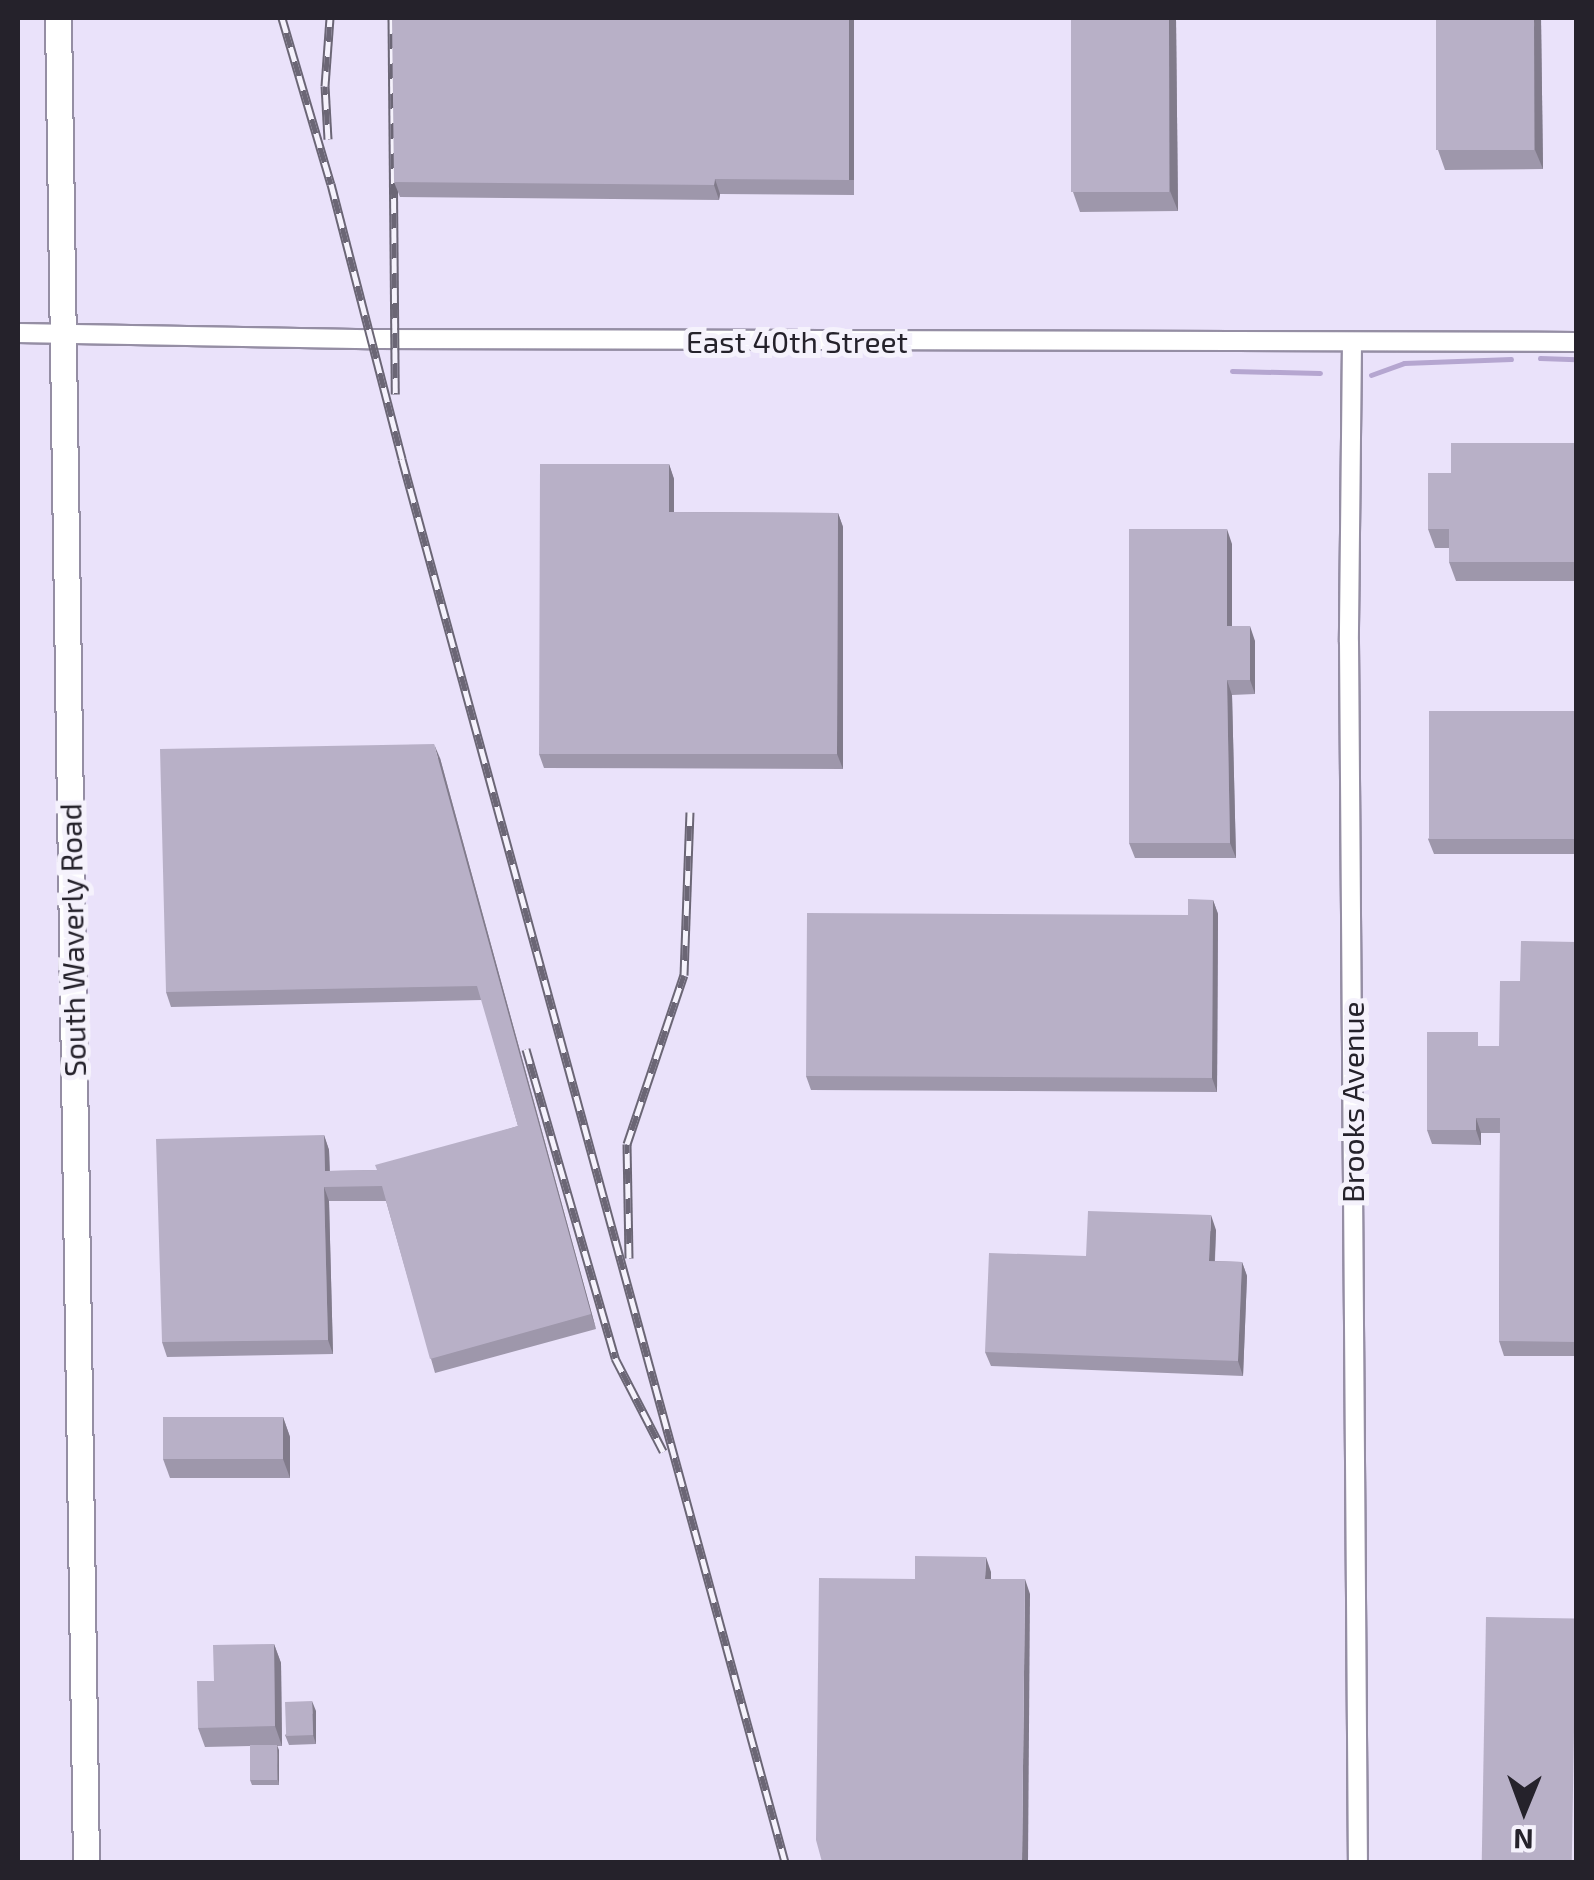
<!DOCTYPE html>
<html>
<head>
<meta charset="utf-8">
<style>
	body { margin:0 }
	#map { position:relative; width:1594px; height:1880px; overflow:hidden; background:#eae2fa; font-family:"Exo 2",sans-serif }
	div>[style] { position:absolute }
	.stream>* { height:5px; margin:-2.5px; padding:0 2.5px; transform-origin:2.5px; border-radius:2.5px; background:#b5a6d0 }
	.roads { filter:drop-shadow(2px 0 #958ea4) drop-shadow(-2px 0 #958ea4) drop-shadow(0 2px #958ea4) drop-shadow(0 -2px #958ea4) }
	.street>* { height:18px; margin:-9px; padding:0 9px; transform-origin:9px; border-radius:9px; background:#fff }
	.secondary>* { height:25px; margin:-12.5px; padding:0 12.5px; transform-origin:12.5px; border-radius:12.5px; background:#fff }
	.rail>* { height:9px; margin-top:-4.5px; transform-origin:0; background:repeating-linear-gradient(90deg,#f5f2fc 0 15px,#6b6675 0 30px); box-sizing:border-box; border-block:2px solid #6b6675 }
	.wall>* { inset:0; background:#9e97ab }
	.shaded-wall>* { inset:0; background:#817b8b; transform-origin:0 0 }
	.building>* { inset:0; background:#b8b0c7; transform-origin:0 0 }
	span { translate:-50% -50%; white-space:nowrap; text-align:center; line-height:1.15; -webkit-text-stroke:10px #f5f2fc; paint-order:stroke }
	.street-label { font-size:30px; color:#25222b }
	.frame { position:absolute; inset:0; border:20px solid #25222b; pointer-events:none }
	.north { position:absolute; left:1474px; top:1760px; width:100px; height:100px; -webkit-text-stroke:8px #f5f2fc; paint-order:stroke; rotate:181deg; font-size:28px; font-weight:700; line-height:40px; text-align:center; color:#25222b }
	.north::after { content:''; display:block; margin:auto; width:35px; height:45px; background:#25222b; clip-path:polygon(50% 0,100% 100%,50% 72%,0 100%) }
</style>
</head>
<body>
<div id="map">
	<div class="stream">
		<div style="left:1540px;top:358px;width:36px;rotate:2deg"></div>
		<div style="left:1232px;top:371px;width:88px;rotate:1.3deg"></div>
		<div style="left:1371px;top:375px;width:35px;rotate:-20deg"></div>
		<div style="left:1404px;top:363px;width:107px;rotate:-2.1deg"></div>
	</div>
	<div class="roads">
		<div class="street">
			<div style="left:18px;top:333px;width:352px;rotate:1deg"></div>
			<div style="left:370px;top:339px;width:1206px;rotate:0.14deg"></div>
			<div style="left:1352px;top:342px;width:300px;rotate:90.6deg"></div>
			<div style="left:1349px;top:642px;width:1220px;rotate:89.58deg"></div>
		</div>
		<div class="secondary">
			<div style="left:58px;top:18px;width:1844px;rotate:89.13deg"></div>
		</div>
	</div>
	<div class="rail">
		<div style="left:282px;top:18px;width:173px;rotate:73.6deg"></div>
		<div style="left:331px;top:184px;width:284px;rotate:75.5deg"></div>
		<div style="left:402px;top:459px;width:1454px;rotate:74.73deg"></div>
		<div style="left:392px;top:18px;width:376px;rotate:89.5deg"></div>
		<div style="left:328px;top:139px;width:53px;rotate:-93.2deg"></div>
		<div style="left:325px;top:86px;width:68px;rotate:-85.8deg"></div>
		<div style="left:526px;top:1049px;width:322px;rotate:73.9deg"></div>
		<div style="left:615px;top:1358px;width:105px;rotate:62.7deg"></div>
		<div style="left:629px;top:1258px;width:114px;rotate:-91deg"></div>
		<div style="left:627px;top:1144px;width:178px;rotate:-71.4deg"></div>
		<div style="left:684px;top:975px;width:163px;rotate:-87.9deg"></div>
	</div>
	<div class="wall">
		<div style="clip-path:polygon(854px 18px,854px 195px,720px 194px,719px 200px,400px 197px,394px 182px)"></div>
		<div style="clip-path:polygon(1071px 18px,1176px 18px,1178px 211px,1080px 212px,1073px 192px)"></div>
		<div style="clip-path:polygon(1541px 18px,1543px 169px,1445px 170px,1438px 150px)"></div>
		<div style="clip-path:polygon(1576px 443px,1576px 581px,1456px 581px,1449px 562px,1449px 548px,1435px 548px,1428px 529px,1451px 473px)"></div>
		<div style="clip-path:polygon(669px 464px,674px 479px,674px 512px,838px 513px,843px 527px,843px 769px,544px 768px,539px 754px)"></div>
		<div style="clip-path:polygon(1232px 544px,1232px 626px,1255px 641px,1255px 694px,1232px 695px,1236px 858px,1135px 858px,1129px 843px)"></div>
		<div style="clip-path:polygon(1576px 711px,1576px 854px,1434px 854px,1428px 839px)"></div>
		<div style="clip-path:polygon(440px 758px,596px 1329px,435px 1373px,386px 1201px,329px 1201px,333px 1354px,167px 1357px,162px 1342px,324px 1135px,329px 1150px,330px 1171px,377px 1170px,518px 1126px,482px 1000px,171px 1007px,166px 992px)"></div>
		<div style="clip-path:polygon(1213px 900px,1218px 914px,1217px 1092px,811px 1090px,806px 1076px,1188px 915px)"></div>
		<div style="clip-path:polygon(1576px 942px,1576px 1356px,1504px 1356px,1499px 1341px,1500px 1133px,1481px 1133px,1481px 1145px,1432px 1144px,1427px 1130px,1483px 1046px,1499px 1046px,1520px 981px)"></div>
		<div style="clip-path:polygon(1216px 1230px,1215px 1261px,1242px 1262px,1247px 1276px,1243px 1376px,991px 1366px,985px 1352px,1086px 1256px)"></div>
		<div style="clip-path:polygon(283px 1417px,290px 1437px,290px 1478px,170px 1478px,163px 1459px)"></div>
		<div style="clip-path:polygon(274px 1644px,281px 1663px,282px 1746px,277px 1746px,279px 1785px,252px 1785px,250px 1780px,250px 1746px,205px 1747px,198px 1728px,214px 1681px)"></div>
		<div style="clip-path:polygon(316px 1711px,316px 1744px,289px 1745px,285px 1735px)"></div>
	</div>
	<div class="shaded-wall">
		<div style="left:849px;top:18px;width:5px;height:162px"></div>
		<div style="clip-path:polygon(1169px 18px,1176px 18px,1178px 211px,1170px 191px)"></div>
		<div style="clip-path:polygon(1534px 18px,1541px 18px,1543px 169px,1535px 150px)"></div>
		<div style="clip-path:polygon(715px 179px,720px 194px,719px 200px,714px 185px)"></div>
		<div style="clip-path:polygon(669px 464px,674px 479px,674px 527px,669px 512px)"></div>
		<div style="clip-path:polygon(838px 513px,843px 527px,843px 769px,837px 754px)"></div>
		<div style="clip-path:polygon(1227px 529px,1232px 544px,1232px 641px,1227px 626px)"></div>
		<div style="clip-path:polygon(1250px 626px,1255px 641px,1255px 694px,1250px 680px)"></div>
		<div style="clip-path:polygon(1227px 680px,1232px 695px,1236px 858px,1230px 843px)"></div>
		<div style="clip-path:polygon(434px 744px,440px 758px,596px 1329px,591px 1314px)"></div>
		<div style="clip-path:polygon(1213px 900px,1218px 914px,1217px 1092px,1212px 1078px)"></div>
		<div style="clip-path:polygon(1476px 1118px,1481px 1133px,1481px 1145px,1476px 1130px)"></div>
		<div style="clip-path:polygon(324px 1135px,329px 1150px,330px 1186px,325px 1171px)"></div>
		<div style="clip-path:polygon(324px 1187px,329px 1201px,333px 1354px,328px 1340px)"></div>
		<div style="clip-path:polygon(1211px 1215px,1216px 1230px,1214px 1275px,1209px 1261px)"></div>
		<div style="clip-path:polygon(1242px 1262px,1247px 1276px,1243px 1376px,1238px 1361px)"></div>
		<div style="clip-path:polygon(283px 1417px,290px 1437px,290px 1478px,283px 1459px)"></div>
		<div style="clip-path:polygon(986px 1557px,991px 1572px,991px 1594px,985px 1579px)"></div>
		<div style="clip-path:polygon(1025px 1579px,1030px 1594px,1028px 1862px,1022px 1862px)"></div>
		<div style="clip-path:polygon(274px 1644px,281px 1663px,282px 1746px,275px 1726px)"></div>
		<div style="clip-path:polygon(312px 1701px,316px 1711px,316px 1744px,313px 1735px)"></div>
		<div style="clip-path:polygon(277px 1745px,279px 1750px,279px 1785px,278px 1780px)"></div>
	</div>
	<div class="building">
		<div style="clip-path:polygon(392px 18px,849px 18px,849px 180px,715px 179px,714px 185px,394px 182px)"></div>
		<div style="left:1071px;top:18px;width:98px;height:174px"></div>
		<div style="left:1436px;top:18px;width:98px;height:132px"></div>
		<div style="clip-path:polygon(1451px 443px,1576px 443px,1576px 562px,1449px 562px,1449px 529px,1428px 529px,1428px 473px,1451px 473px)"></div>
		<div style="clip-path:polygon(540px 464px,669px 464px,669px 512px,838px 513px,837px 754px,539px 754px)"></div>
		<div style="clip-path:polygon(1129px 529px,1227px 529px,1227px 626px,1250px 626px,1250px 680px,1227px 680px,1230px 843px,1129px 843px)"></div>
		<div style="left:1429px;top:711px;width:147px;height:128px"></div>
		<div style="clip-path:polygon(434px 744px,591px 1314px,430px 1359px,382px 1186px,324px 1187px,328px 1340px,162px 1342px,156px 1139px,324px 1135px,325px 1171px,377px 1170px,375px 1165px,518px 1126px,477px 986px,166px 992px,160px 749px)"></div>
		<div style="clip-path:polygon(1188px 899px,1213px 900px,1212px 1078px,806px 1076px,807px 913px,1188px 915px)"></div>
		<div style="clip-path:polygon(1521px 941px,1576px 942px,1576px 1342px,1499px 1341px,1500px 1118px,1476px 1118px,1476px 1130px,1427px 1130px,1427px 1032px,1478px 1032px,1478px 1046px,1499px 1046px,1500px 981px,1520px 981px)"></div>
		<div style="clip-path:polygon(1088px 1211px,1211px 1215px,1209px 1261px,1242px 1262px,1238px 1361px,985px 1352px,989px 1253px,1086px 1256px)"></div>
		<div style="left:163px;top:1417px;width:120px;height:42px"></div>
		<div style="clip-path:polygon(915px 1556px,986px 1557px,985px 1579px,1025px 1579px,1022px 1862px,822px 1862px,816px 1840px,819px 1578px,915px 1579px)"></div>
		<div style="left:1486px;top:1617px;width:90px;height:245px;rotate:1deg"></div>
		<div style="clip-path:polygon(274px 1644px,275px 1726px,198px 1728px,197px 1681px,214px 1681px,213px 1645px)"></div>
		<div style="left:312px;top:1701px;width:34px;height:27px;rotate:88deg"></div>
		<div style="left:250px;top:1745px;width:27px;height:35px"></div>
	</div>
	<div class="street-label">
		<span style="left:797px;top:341px">East 40th Street</span>
		<span style="left:72px;top:940px;rotate:-91deg">South Waverly Road</span>
		<span style="left:1352px;top:1102px;rotate:-90deg">Brooks Avenue</span>
	</div>
	<div class="frame"></div>
	<div class="north">N</div>
</div>
</body>
</html>
